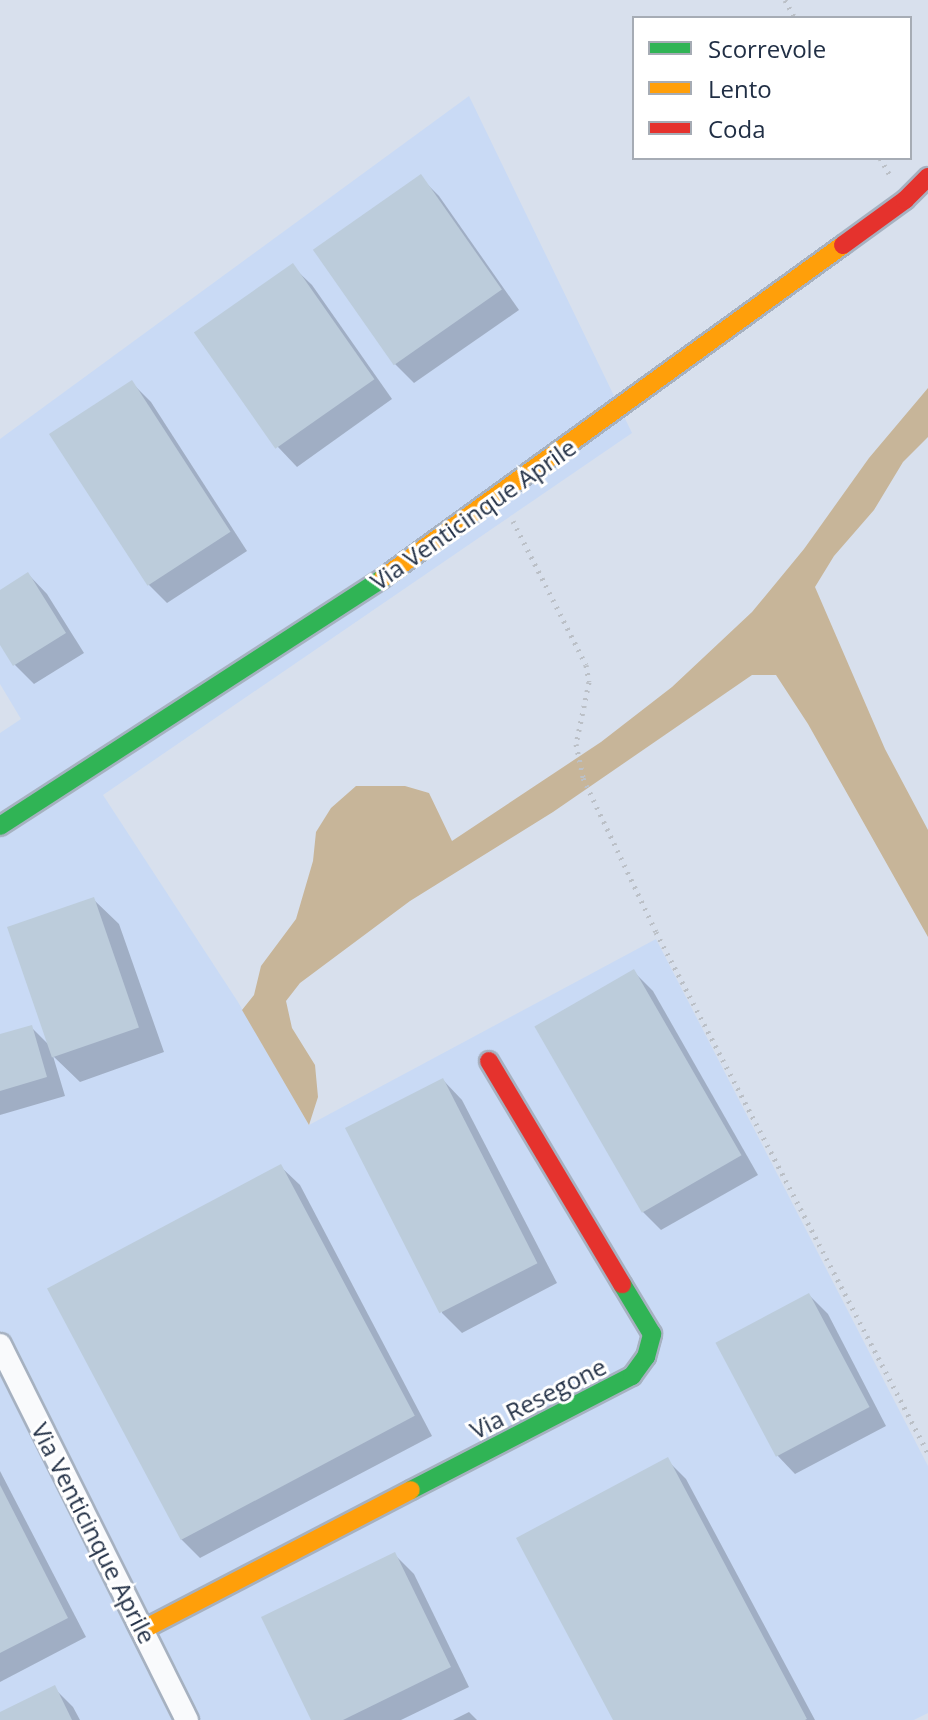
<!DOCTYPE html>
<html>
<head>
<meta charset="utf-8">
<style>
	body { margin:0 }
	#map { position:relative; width:928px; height:1720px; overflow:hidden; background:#d8e0ed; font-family:"Open Sans",sans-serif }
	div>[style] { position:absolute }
	.built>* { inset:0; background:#c9daf5 }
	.forest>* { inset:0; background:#c7b599 }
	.shadow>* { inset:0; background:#0003 }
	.building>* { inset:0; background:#bcccdb; transform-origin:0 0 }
	.path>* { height:5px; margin-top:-2.5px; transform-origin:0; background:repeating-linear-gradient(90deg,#bbc0c7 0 2px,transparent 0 8px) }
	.roads { filter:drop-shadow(2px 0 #a6b1c0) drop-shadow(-2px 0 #a6b1c0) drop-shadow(0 2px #a6b1c0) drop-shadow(0 -2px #a6b1c0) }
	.street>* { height:22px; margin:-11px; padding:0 11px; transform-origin:11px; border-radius:11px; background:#f9fafc }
	.fast>* { height:18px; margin:-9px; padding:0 9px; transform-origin:9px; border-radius:9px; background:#30b455 }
	.slow>* { height:18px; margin:-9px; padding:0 9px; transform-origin:9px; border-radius:9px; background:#ff9f0a }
	.jam>* { height:18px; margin:-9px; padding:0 9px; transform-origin:9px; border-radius:9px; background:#e5322d }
	span { translate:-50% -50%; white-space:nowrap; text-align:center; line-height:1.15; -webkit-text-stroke:6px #fff; paint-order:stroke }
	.street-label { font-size:24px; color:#212f45 }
	.legend { position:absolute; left:632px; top:16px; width:280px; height:144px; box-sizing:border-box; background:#fff; border:2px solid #a6acb5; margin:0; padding:10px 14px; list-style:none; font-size:24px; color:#212f45 }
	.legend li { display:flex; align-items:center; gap:16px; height:40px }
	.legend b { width:40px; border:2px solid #a6acb5 }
</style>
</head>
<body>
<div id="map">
	<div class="built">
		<div style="clip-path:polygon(469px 96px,632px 433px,103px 795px,238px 1002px,309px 1125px,656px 939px,928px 1466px,928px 1713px,914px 1720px,0 1720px,0 733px,21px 719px,0 684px,0 439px)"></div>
	</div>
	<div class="forest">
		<div style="clip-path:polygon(928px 388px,928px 437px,903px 462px,874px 510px,834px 556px,815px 587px,885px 749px,928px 830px,928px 937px,808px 724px,776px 675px,752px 675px,553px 812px,410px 901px,300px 983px,286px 1001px,292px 1028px,315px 1065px,318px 1097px,309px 1125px,242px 1010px,254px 995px,261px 966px,296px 919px,313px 861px,316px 832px,331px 808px,356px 786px,405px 786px,429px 793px,452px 841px,601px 742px,672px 687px,752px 612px,804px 549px,869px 458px)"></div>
	</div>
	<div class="shadow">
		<div style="clip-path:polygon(420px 177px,439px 196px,519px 310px,414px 383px,395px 364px)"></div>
		<div style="clip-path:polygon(292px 266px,312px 285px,392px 399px,297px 467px,278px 447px)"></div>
		<div style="clip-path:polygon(132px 383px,151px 402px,247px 551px,167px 603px,148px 584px)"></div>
		<div style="clip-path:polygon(28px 574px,47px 594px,84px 653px,34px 684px,15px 665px,0 641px,0 592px)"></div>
		<div style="clip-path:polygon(94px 900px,119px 924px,164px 1052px,80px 1082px,53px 1056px,65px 1096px,0 1115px,0 1036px,31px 1027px,51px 1047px)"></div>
		<div style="clip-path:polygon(634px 972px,653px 991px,758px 1175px,661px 1230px,642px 1211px,537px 1027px)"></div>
		<div style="clip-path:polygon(443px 1080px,462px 1100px,557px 1283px,462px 1333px,442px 1313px)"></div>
		<div style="clip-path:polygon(280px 1166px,300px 1185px,432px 1436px,200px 1558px,181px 1539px)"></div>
		<div style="clip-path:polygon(809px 1295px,828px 1314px,886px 1426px,795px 1474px,776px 1454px)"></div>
		<div style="clip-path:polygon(667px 1460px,686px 1479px,815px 1720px,615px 1720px)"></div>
		<div style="clip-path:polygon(0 1471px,86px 1637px,0 1682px)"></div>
		<div style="clip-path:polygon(394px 1554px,414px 1574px,469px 1687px,401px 1720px,313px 1720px)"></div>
		<div style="clip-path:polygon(54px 1688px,73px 1707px,80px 1720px,0 1720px,0 1714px)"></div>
		<div style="clip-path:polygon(469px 1712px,477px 1720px,453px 1720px)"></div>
	</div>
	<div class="building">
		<div style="left:421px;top:174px;width:141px;height:132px;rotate:55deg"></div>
		<div style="left:293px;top:263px;width:142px;height:121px;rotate:55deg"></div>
		<div style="left:132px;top:380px;width:181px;height:99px;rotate:57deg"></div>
		<div style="clip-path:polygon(28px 572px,66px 633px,13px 666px,0 645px,0 590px)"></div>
		<div style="left:94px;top:897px;width:138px;height:92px;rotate:71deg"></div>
		<div style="left:634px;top:969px;width:215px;height:115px;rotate:60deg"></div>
		<div style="clip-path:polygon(32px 1025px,47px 1077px,0 1091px,0 1034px)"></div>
		<div style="left:443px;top:1078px;width:208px;height:110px;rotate:63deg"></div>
		<div style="left:281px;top:1164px;width:285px;height:265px;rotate:62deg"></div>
		<div style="left:809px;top:1293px;width:129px;height:106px;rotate:62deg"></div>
		<div style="clip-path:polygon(668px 1457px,807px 1719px,805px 1720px,613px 1720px,516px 1538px)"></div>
		<div style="clip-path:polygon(0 1485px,68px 1618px,0 1653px)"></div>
		<div style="clip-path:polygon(395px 1552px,451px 1667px,343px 1720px,311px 1720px,261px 1617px)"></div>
		<div style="clip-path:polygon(55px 1685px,72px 1720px,0 1720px,0 1712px)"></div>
	</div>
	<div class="path">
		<div style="left:785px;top:0;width:21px;rotate:61deg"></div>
		<div style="left:880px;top:158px;width:20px;rotate:60deg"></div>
		<div style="left:513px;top:521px;width:161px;rotate:63.1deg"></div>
		<div style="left:586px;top:665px;width:17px;rotate:80deg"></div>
		<div style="left:589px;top:682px;width:63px;rotate:101.8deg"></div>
		<div style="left:576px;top:744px;width:35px;rotate:78deg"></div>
		<div style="left:583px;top:778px;width:170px;rotate:64.6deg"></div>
		<div style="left:656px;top:932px;width:588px;rotate:62.43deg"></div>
	</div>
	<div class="roads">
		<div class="street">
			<div style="left:0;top:1345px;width:419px;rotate:63.5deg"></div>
		</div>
		<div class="fast">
			<div style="left:0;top:826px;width:456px;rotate:-32.9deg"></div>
			<div style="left:411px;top:1490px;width:249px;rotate:-27.3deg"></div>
			<div style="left:632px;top:1376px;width:24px;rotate:-54deg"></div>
			<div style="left:646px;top:1357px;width:24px;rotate:-75deg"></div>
			<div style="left:652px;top:1334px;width:58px;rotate:-121deg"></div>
		</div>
		<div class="slow">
			<div style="left:383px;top:578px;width:568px;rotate:-35.9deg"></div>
			<div style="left:142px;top:1630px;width:303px;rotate:-27.5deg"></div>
		</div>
		<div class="jam">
			<div style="left:843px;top:245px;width:77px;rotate:-36deg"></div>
			<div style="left:905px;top:200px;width:33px;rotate:-45deg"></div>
			<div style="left:489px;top:1061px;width:260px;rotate:59.2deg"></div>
		</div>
	</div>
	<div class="street-label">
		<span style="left:473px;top:514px;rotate:-35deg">Via Venticinque Aprile</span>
		<span style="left:538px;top:1398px;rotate:-27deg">Via Resegone</span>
		<span style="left:94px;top:1533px;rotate:63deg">Via Venticinque Aprile</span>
	</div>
	<ul class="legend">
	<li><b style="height:10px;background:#30b455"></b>Scorrevole</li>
	<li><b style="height:10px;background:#ff9f0a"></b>Lento</li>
	<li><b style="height:10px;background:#e5322d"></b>Coda</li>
	</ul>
</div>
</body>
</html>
